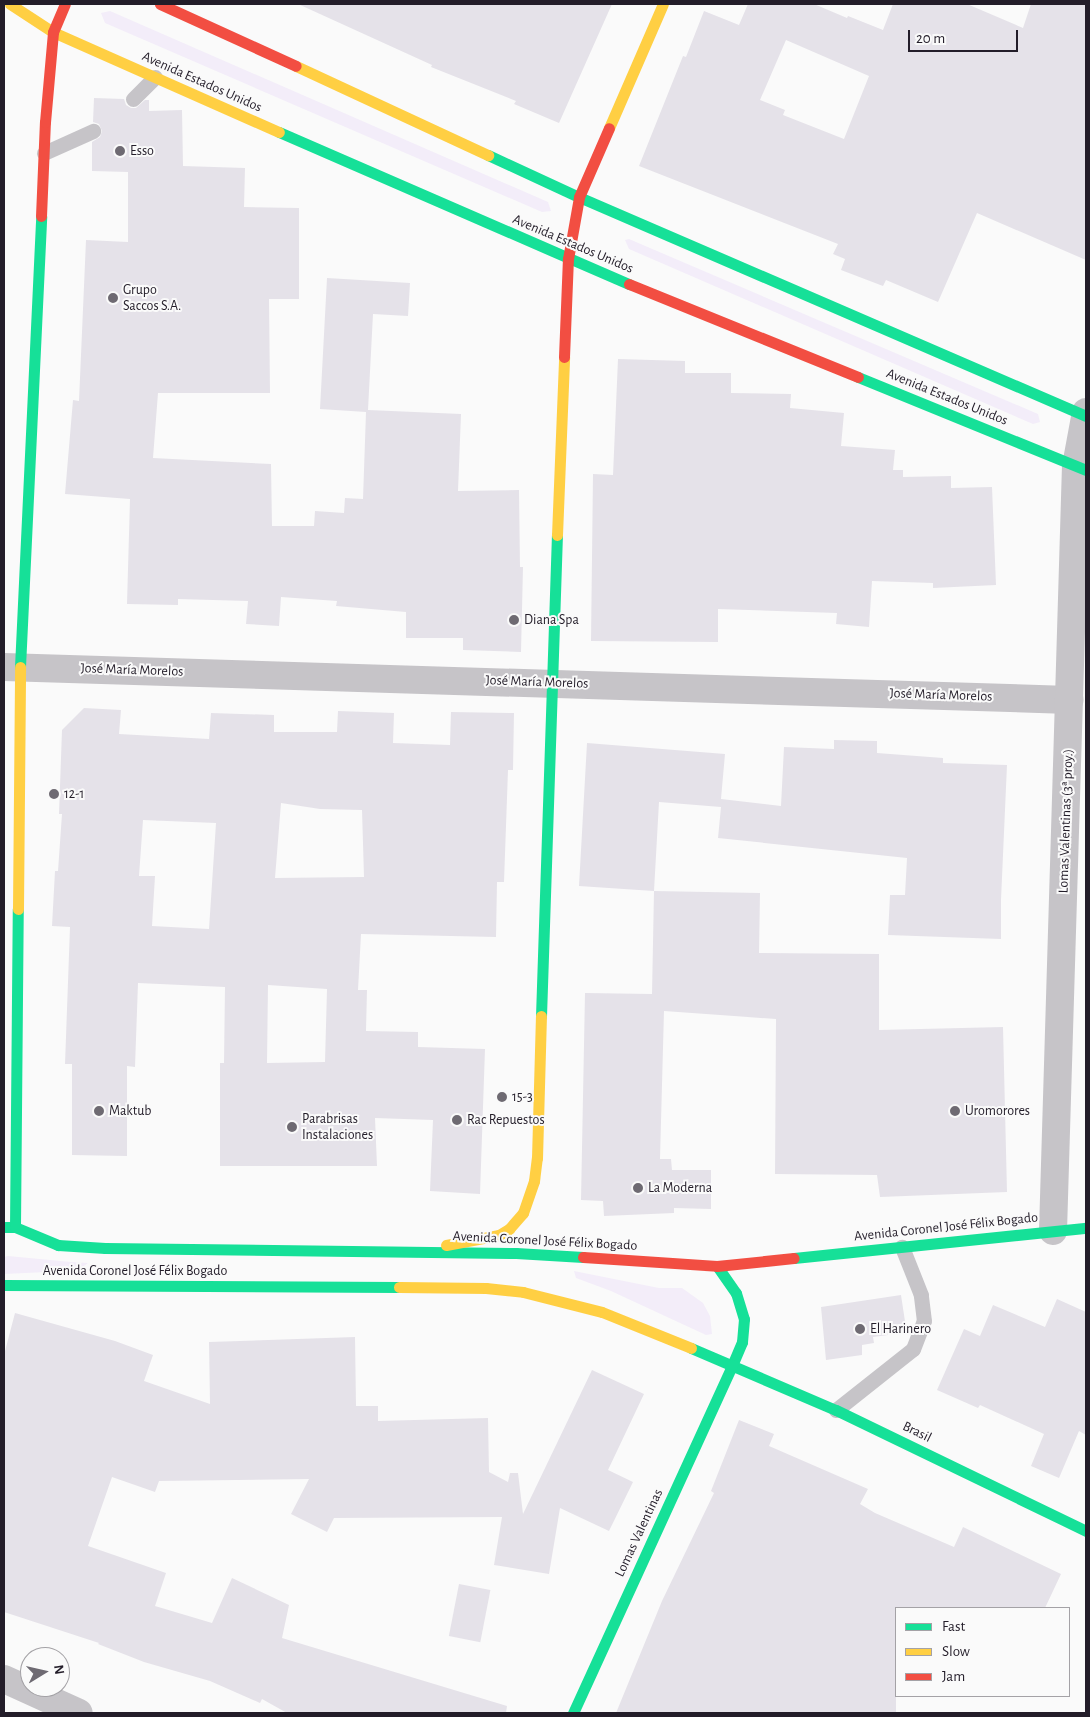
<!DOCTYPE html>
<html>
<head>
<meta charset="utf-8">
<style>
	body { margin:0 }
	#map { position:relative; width:1090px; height:1717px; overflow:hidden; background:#fafafa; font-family:"Alegreya Sans",sans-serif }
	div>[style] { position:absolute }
	.green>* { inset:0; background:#f3edf9 }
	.building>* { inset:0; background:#e5e2e9; transform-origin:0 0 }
	.lane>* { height:15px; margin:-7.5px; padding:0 7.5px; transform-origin:7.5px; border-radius:7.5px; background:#c6c4c8 }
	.street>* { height:28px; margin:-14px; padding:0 14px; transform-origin:14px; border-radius:14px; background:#c6c4c8 }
	.fast>* { height:11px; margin:-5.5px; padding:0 5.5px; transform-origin:5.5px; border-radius:5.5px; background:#16e098 }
	.slow>* { height:11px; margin:-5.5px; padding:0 5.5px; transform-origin:5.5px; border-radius:5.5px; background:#ffcf43 }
	.jam>* { height:11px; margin:-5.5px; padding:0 5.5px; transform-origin:5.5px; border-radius:5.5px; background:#f24e42 }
	.dots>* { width:14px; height:14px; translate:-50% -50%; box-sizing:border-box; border:2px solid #fafafa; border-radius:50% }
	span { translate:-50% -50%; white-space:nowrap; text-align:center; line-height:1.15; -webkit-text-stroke:4px #fafafa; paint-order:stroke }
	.street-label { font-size:14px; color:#231d29 }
	.poi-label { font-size:14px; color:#231d29 }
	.left { translate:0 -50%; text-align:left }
	.frame { position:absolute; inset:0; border:5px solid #231d29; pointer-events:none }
	.legend { position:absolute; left:895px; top:1607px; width:175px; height:90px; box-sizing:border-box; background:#fafafa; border:1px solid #a4a2a6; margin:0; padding:6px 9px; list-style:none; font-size:15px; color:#231d29 }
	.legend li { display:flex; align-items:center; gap:10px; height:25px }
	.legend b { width:25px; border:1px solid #a4a2a6 }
	.north { position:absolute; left:20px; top:1647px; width:50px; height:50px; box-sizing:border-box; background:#fafafa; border:1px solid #a4a2a6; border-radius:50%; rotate:81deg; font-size:14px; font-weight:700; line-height:20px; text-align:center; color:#231d29 }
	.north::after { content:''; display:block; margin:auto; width:18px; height:22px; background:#6e6a72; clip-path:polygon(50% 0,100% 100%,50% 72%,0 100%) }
	.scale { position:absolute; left:908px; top:30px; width:110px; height:22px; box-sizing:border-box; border:2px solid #231d29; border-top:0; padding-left:6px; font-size:15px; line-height:18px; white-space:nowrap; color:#231d29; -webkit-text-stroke:4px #fafafa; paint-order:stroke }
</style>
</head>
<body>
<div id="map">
	<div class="green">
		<div style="clip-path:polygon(110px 11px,548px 202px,551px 211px,542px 212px,105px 23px,101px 13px)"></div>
		<div style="clip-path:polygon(629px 239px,1038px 414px,1040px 422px,1033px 424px,629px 249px,625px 240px)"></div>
		<div style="clip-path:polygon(8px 1256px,71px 1262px,88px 1263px,81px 1268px,68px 1271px,4px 1274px,4px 1257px)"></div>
		<div style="clip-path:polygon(574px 1271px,659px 1288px,682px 1288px,703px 1303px,710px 1316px,712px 1334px,706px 1335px,611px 1291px,576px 1278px)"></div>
	</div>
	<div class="building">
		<div style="clip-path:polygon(298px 4px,612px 4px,559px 123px,514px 104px,516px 101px,431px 67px,432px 65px)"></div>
		<div style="clip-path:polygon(evenodd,748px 4px,814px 4px,847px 18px,848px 16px,883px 30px,893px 4px,967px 4px,1023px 28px,1031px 4px,1086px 4px,1086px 260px,977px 213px,938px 302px,886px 280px,883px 286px,841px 270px,845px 259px,833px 254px,838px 244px,639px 166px,683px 56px,686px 57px,704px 11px,739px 25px,748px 4px,786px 40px,869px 76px,844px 139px,783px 115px,785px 110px,760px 100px,786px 40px)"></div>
		<div style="clip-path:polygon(94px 98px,124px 99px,126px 105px,131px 108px,136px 108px,145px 100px,149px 100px,149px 111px,182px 110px,183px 166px,245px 168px,244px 207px,299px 208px,299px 299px,269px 299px,270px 393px,158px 393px,153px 458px,271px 464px,272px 526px,314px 526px,315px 511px,344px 513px,345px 498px,363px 499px,366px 412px,320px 409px,327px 278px,410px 283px,408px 316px,373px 314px,368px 410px,461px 414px,458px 491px,519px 490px,520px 567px,523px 567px,521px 652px,463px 650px,463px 638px,406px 638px,406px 612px,336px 606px,337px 601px,281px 597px,279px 626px,246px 624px,248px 601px,178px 599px,178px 605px,127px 604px,130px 499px,65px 494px,73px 400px,79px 401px,86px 240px,128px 242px,128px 172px,92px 171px,92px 142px,100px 137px,102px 131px,99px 124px,93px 122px)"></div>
		<div style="clip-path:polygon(618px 359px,685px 361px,685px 373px,731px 373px,731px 393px,791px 394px,790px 408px,844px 413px,841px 446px,895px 450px,893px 470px,903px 470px,903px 477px,951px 476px,951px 488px,992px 487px,996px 585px,933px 588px,933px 583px,872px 581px,869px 627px,836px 624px,837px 613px,718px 609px,718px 642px,591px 641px,593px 474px,613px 475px)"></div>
		<div style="clip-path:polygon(evenodd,84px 708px,121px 710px,119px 734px,209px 739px,211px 713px,274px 715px,274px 732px,337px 732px,338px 711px,394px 713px,393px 743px,450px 745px,451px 712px,514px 713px,513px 770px,508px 770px,504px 882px,497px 882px,496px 937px,361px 934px,358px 990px,367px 990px,366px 1031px,418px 1032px,418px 1047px,485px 1049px,480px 1194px,430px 1191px,433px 1120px,375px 1118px,377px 1166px,220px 1166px,220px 1063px,224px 1063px,225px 987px,138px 983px,135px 1067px,127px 1066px,127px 1156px,72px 1155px,72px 1064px,65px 1064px,70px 927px,52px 926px,55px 871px,58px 871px,62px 814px,59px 814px,62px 730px,84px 708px,281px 803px,320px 809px,362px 810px,364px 877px,275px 878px,281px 803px,84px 708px,143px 820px,216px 823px,209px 929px,152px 926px,155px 876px,139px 876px,143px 820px,84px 708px,268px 985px,327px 989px,325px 1062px,267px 1063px,268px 985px)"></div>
		<div style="clip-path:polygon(834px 740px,877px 741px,877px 753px,943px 758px,943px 763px,1007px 765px,1001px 900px,1001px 939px,888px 935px,890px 895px,905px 895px,907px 858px,718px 838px,721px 807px,659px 802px,654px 891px,579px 886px,587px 743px,725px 754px,721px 799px,781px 806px,784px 747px,834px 749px)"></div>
		<div style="clip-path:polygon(654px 891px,760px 893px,759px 953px,879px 954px,879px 1030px,1003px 1027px,1007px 1192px,880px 1197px,877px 1175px,775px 1174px,776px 1019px,664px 1011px,660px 1159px,671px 1159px,672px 1170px,711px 1170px,711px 1209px,674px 1208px,674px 1213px,604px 1216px,603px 1201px,581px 1200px,585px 993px,652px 994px)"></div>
		<div style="clip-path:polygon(901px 1295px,906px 1328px,887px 1330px,888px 1335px,873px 1337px,874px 1343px,862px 1345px,862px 1355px,826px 1360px,821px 1307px)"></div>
		<div style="clip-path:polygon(1057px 1299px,1086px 1312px,1086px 1435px,1079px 1431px,1059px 1478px,1031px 1466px,1044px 1434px,980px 1405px,978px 1408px,937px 1390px,964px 1329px,980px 1336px,993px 1305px,1045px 1327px)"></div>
		<div style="clip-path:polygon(15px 1313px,115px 1341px,153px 1355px,144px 1381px,210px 1404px,209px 1342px,355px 1337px,356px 1406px,378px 1406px,378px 1421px,488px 1418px,489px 1472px,508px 1482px,510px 1473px,518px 1473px,523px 1514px,592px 1370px,644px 1394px,608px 1470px,633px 1482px,609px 1531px,560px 1508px,549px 1574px,494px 1565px,502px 1517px,334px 1518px,327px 1532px,291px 1514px,309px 1479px,159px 1481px,155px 1492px,112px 1477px,88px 1546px,166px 1573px,155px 1606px,212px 1623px,232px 1578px,289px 1605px,282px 1638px,507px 1706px,506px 1713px,287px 1713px,262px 1699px,260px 1703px,210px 1681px,144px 1662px,98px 1644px,99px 1643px,4px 1612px,4px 1355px)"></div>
		<div style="clip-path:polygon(739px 1420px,774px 1434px,769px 1446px,868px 1489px,860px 1504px,875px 1513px,954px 1547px,963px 1527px,1061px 1574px,1045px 1608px,896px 1608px,896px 1713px,616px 1713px,662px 1601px,714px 1493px,711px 1491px)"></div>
		<div style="left:459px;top:1584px;width:32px;height:53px;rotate:11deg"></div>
	</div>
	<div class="lane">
		<div style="left:133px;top:99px;width:31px;rotate:-45deg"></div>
		<div style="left:44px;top:153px;width:54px;rotate:-24.2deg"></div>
		<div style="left:836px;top:1410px;width:98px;rotate:-38.4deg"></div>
		<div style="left:913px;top:1349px;width:30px;rotate:-69deg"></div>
		<div style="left:924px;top:1321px;width:26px;rotate:-97deg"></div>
		<div style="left:921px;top:1295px;width:52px;rotate:-111.6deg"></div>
	</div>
	<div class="street">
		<div style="left:4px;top:667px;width:1066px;rotate:1.77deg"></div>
		<div style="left:1053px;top:1231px;width:765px;rotate:-88.28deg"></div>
		<div style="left:1076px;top:466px;width:55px;rotate:-79.5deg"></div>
		<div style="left:4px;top:1679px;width:82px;rotate:24.4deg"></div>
	</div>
	<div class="fast">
		<div style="left:279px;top:132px;width:382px;rotate:23.5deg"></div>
		<div style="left:488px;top:155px;width:100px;rotate:24.8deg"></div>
		<div style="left:579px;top:197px;width:552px;rotate:23.36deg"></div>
		<div style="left:858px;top:377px;width:246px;rotate:22.2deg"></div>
		<div style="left:20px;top:667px;width:451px;rotate:-87.3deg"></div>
		<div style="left:541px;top:1016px;width:481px;rotate:-88.1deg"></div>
		<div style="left:4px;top:1227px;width:11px"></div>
		<div style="left:15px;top:1227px;width:47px;rotate:22.7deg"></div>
		<div style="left:58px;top:1245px;width:47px;rotate:3.7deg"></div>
		<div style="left:105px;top:1248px;width:411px;rotate:0.7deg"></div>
		<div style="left:516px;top:1253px;width:67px;rotate:3.4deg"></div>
		<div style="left:15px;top:1227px;width:318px;rotate:-89.5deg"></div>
		<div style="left:794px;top:1258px;width:294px;rotate:-5.9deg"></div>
		<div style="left:717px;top:1266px;width:33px;rotate:55deg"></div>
		<div style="left:736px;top:1293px;width:27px;rotate:73deg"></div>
		<div style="left:744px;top:1319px;width:23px;rotate:95deg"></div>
		<div style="left:742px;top:1342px;width:25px;rotate:113deg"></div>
		<div style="left:4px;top:1285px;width:395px;rotate:0.3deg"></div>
		<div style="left:691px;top:1348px;width:158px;rotate:23.2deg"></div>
		<div style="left:836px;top:1410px;width:278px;rotate:25.8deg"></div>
		<div style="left:573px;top:1713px;width:383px;rotate:-65.4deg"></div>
	</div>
	<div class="slow">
		<div style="left:10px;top:4px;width:51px;rotate:33.1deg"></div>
		<div style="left:53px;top:32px;width:247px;rotate:23.9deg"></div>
		<div style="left:296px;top:66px;width:212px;rotate:24.9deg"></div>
		<div style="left:609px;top:128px;width:135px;rotate:-66.5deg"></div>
		<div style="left:557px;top:535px;width:178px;rotate:-87.7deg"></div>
		<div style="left:18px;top:909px;width:242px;rotate:-89.5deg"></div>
		<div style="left:446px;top:1245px;width:54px;rotate:-10.7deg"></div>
		<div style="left:499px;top:1235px;width:12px;rotate:-31deg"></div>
		<div style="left:509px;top:1229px;width:21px;rotate:-49deg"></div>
		<div style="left:523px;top:1213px;width:34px;rotate:-71deg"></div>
		<div style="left:534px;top:1181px;width:23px;rotate:-83deg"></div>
		<div style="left:537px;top:1158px;width:142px;rotate:-88.4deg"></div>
		<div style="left:399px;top:1287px;width:87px;rotate:0.7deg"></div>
		<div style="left:486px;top:1288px;width:37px;rotate:6deg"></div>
		<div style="left:523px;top:1292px;width:81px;rotate:14.2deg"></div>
		<div style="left:602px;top:1312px;width:96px;rotate:22deg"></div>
	</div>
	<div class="jam">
		<div style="left:160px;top:4px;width:149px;rotate:24.5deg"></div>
		<div style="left:41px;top:216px;width:94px;rotate:-87.6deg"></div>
		<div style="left:45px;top:122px;width:90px;rotate:-84.9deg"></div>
		<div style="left:53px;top:32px;width:30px;rotate:-67deg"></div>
		<div style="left:629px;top:284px;width:247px;rotate:22.1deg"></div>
		<div style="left:564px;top:357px;width:98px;rotate:-87.7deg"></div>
		<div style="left:568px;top:259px;width:63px;rotate:-79.9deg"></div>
		<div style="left:579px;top:197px;width:75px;rotate:-66.5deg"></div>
		<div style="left:583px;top:1257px;width:134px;rotate:3.8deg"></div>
		<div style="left:717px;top:1266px;width:77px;rotate:-5.9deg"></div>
	</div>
	<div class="dots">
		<div style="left:120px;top:151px;background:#6e6a72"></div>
		<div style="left:113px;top:298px;background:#6e6a72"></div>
		<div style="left:514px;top:620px;background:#6e6a72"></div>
		<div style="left:54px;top:794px;background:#6e6a72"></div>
		<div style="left:502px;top:1097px;background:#6e6a72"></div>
		<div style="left:99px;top:1111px;background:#6e6a72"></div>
		<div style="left:955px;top:1111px;background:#6e6a72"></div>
		<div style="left:457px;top:1120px;background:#6e6a72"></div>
		<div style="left:292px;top:1127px;background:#6e6a72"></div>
		<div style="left:638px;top:1188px;background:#6e6a72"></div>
		<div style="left:860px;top:1329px;background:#6e6a72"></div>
	</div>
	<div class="street-label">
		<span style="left:202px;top:82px;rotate:24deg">Avenida Estados Unidos</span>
		<span style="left:573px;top:244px;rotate:23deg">Avenida Estados Unidos</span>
		<span style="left:947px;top:397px;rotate:22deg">Avenida Estados Unidos</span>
		<span style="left:132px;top:670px;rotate:2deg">José María Morelos</span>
		<span style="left:537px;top:682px;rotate:2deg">José María Morelos</span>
		<span style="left:941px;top:695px;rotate:2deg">José María Morelos</span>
		<span style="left:1066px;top:821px;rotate:-88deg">Lomas Valentinas (3ª proy.)</span>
		<span style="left:946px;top:1227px;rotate:-6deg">Avenida Coronel José Félix Bogado</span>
		<span style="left:545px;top:1241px;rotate:3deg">Avenida Coronel José Félix Bogado</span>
		<span style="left:135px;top:1271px">Avenida Coronel José Félix Bogado</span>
		<span style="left:917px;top:1432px;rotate:26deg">Brasil</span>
		<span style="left:639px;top:1533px;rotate:-65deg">Lomas Valentinas</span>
	</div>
	<div class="poi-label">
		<span class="left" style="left:130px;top:151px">Esso</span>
		<span class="left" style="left:123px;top:298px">Grupo<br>Saccos S.A.</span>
		<span class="left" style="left:524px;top:620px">Diana Spa</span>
		<span class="left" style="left:64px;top:794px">12-1</span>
		<span class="left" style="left:512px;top:1097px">15-3</span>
		<span class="left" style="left:109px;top:1111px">Maktub</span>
		<span class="left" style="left:965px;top:1111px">Uromorores</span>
		<span class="left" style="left:302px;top:1127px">Parabrisas<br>Instalaciones</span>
		<span class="left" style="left:467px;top:1120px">Rac Repuestos</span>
		<span class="left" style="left:648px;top:1188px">La Moderna</span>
		<span class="left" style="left:870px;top:1329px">El Harinero</span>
	</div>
	<div class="frame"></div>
	<ul class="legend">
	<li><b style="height:6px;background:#16e098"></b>Fast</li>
	<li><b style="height:6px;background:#ffcf43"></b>Slow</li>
	<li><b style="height:6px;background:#f24e42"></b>Jam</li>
	</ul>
	<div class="north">N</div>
	<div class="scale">20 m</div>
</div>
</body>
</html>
